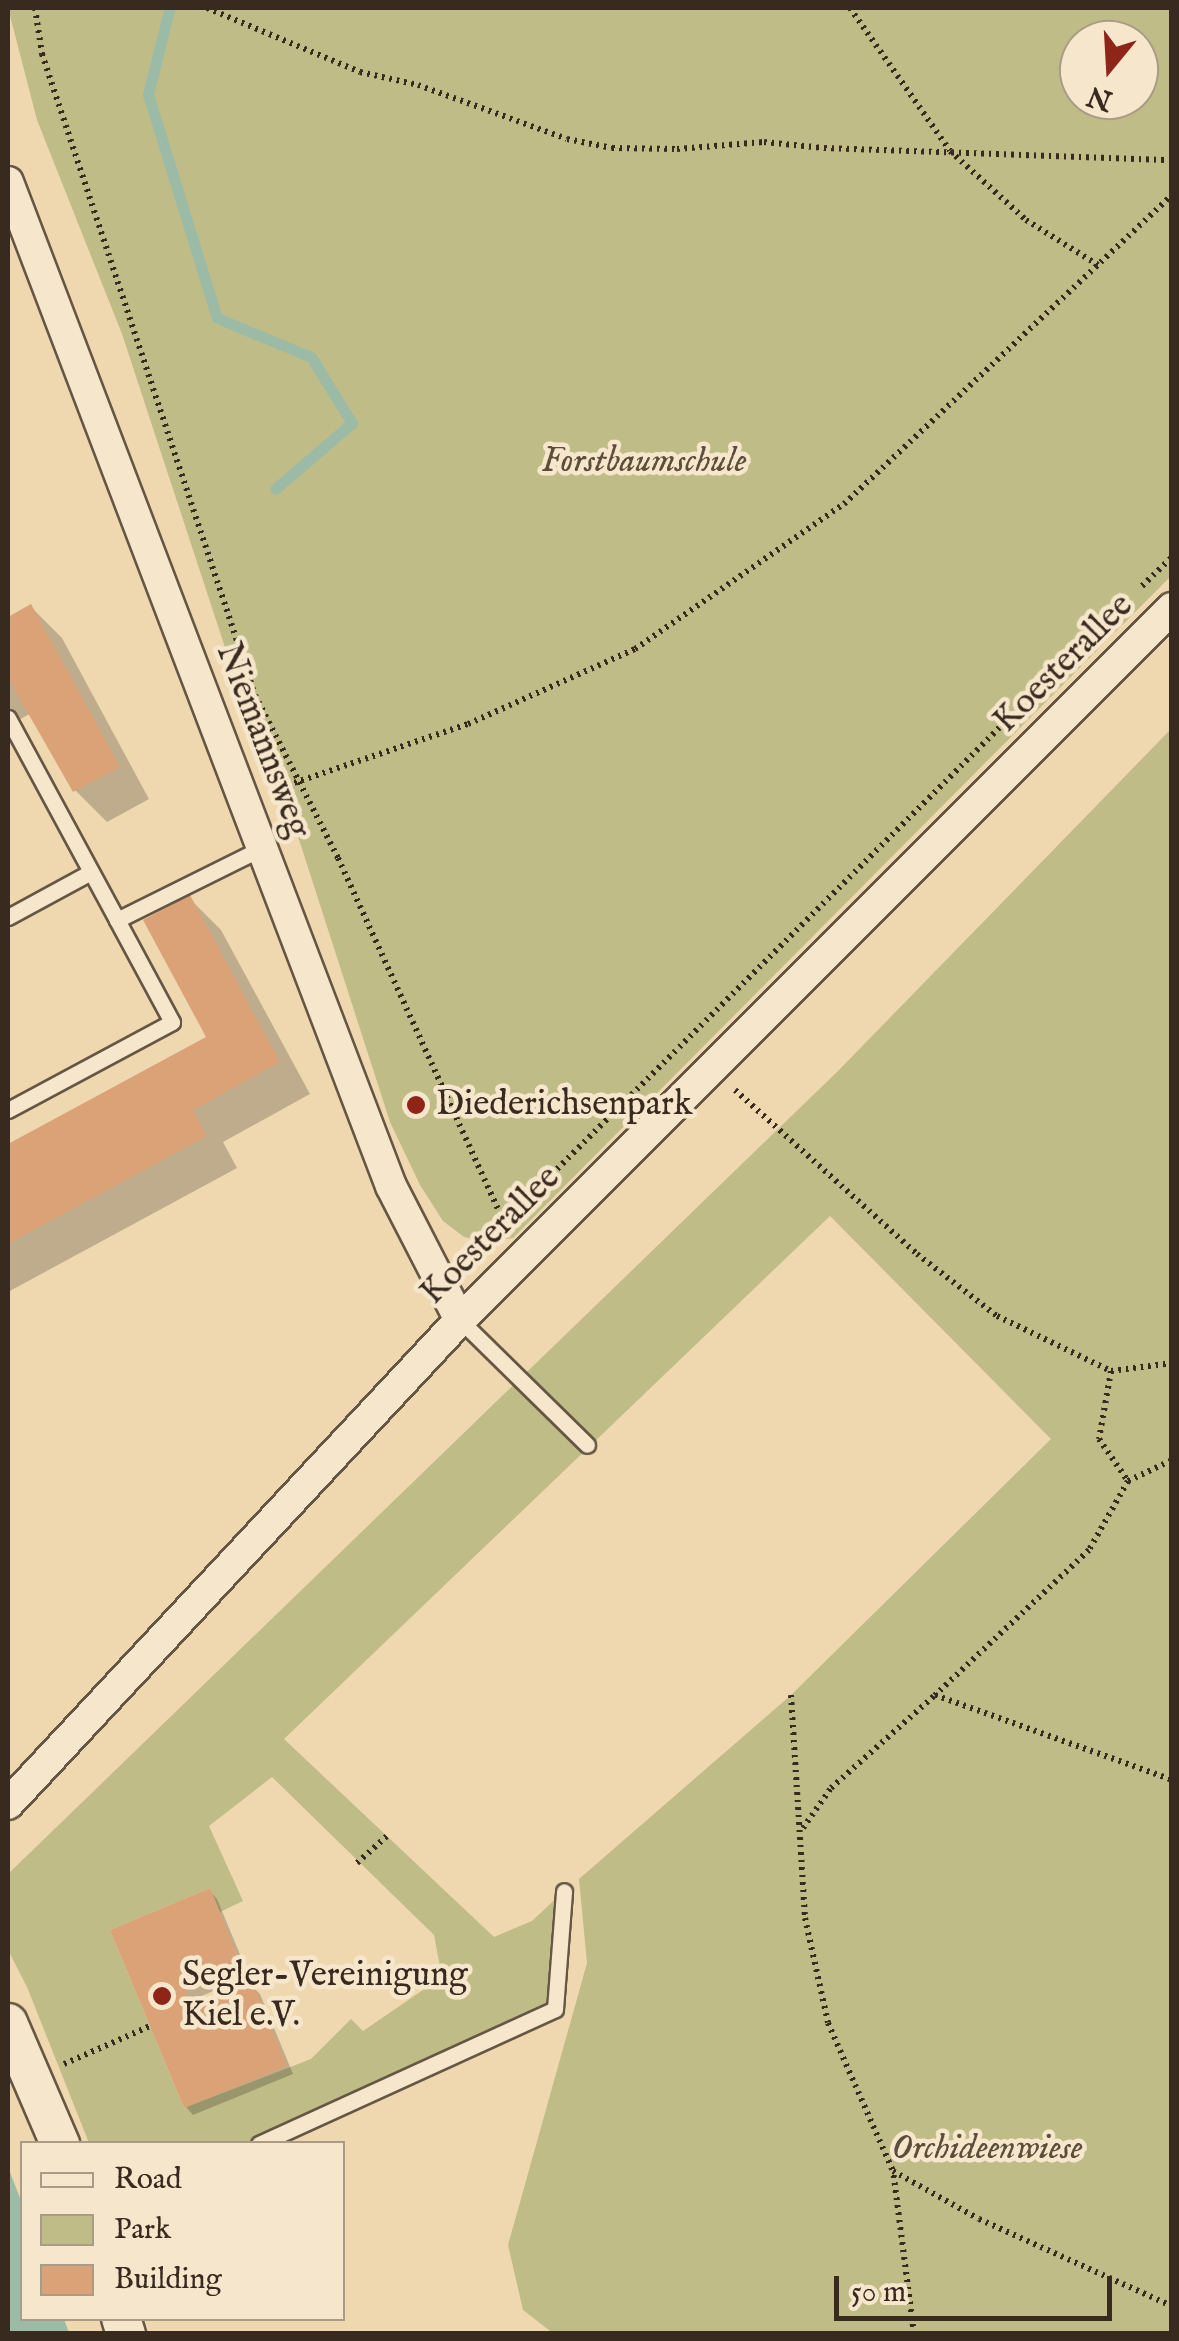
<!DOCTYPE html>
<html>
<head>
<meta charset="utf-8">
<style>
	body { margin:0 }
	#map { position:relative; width:1179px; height:2341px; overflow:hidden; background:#efd8b0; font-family:"IM FELL English",serif }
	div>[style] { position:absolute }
	.green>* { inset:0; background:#c0bc87 }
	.water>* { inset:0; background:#9bbba6 }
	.shadow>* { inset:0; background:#0003 }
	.stream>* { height:11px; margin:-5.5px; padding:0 5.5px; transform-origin:5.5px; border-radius:5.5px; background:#9bbba6 }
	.building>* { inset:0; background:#daa276 }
	.path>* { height:6px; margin-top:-3px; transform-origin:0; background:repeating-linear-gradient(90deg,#392a20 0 2.5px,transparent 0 7.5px) }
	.roads { filter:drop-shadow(2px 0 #665644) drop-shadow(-2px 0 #665644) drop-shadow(0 2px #665644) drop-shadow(0 -2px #665644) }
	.service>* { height:15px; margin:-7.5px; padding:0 7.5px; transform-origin:7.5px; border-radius:7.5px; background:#f5e6cc }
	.minor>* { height:30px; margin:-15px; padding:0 15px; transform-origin:15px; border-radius:15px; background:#f5e6cc }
	.tertiary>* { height:38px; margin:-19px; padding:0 19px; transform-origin:19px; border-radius:19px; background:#f5e6cc }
	.dots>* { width:28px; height:28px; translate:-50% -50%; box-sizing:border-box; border:5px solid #f5e6cc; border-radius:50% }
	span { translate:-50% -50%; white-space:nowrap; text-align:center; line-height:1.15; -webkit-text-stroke:9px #f5e6cc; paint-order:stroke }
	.park-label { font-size:35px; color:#5b4e3a; font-style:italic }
	.street-label { font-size:35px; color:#392a20 }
	.poi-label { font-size:35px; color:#392a20 }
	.left { translate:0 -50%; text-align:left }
	.frame { position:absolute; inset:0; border:10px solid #392a20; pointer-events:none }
	.legend { position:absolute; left:20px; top:2141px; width:325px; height:180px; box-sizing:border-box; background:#f5e6cc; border:2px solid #aa9b87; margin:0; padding:12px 18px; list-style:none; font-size:30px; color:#392a20 }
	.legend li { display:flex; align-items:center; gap:20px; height:50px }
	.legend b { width:50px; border:2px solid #aa9b87 }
	.north { position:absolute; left:1059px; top:20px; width:100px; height:100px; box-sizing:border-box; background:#f5e6cc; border:2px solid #aa9b87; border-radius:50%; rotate:198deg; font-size:28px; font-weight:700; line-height:40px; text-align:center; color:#392a20 }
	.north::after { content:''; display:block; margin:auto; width:35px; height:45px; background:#8f2418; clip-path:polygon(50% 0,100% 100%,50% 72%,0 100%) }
	.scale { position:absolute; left:834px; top:2276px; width:278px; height:45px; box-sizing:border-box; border:5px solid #392a20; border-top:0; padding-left:12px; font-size:30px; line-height:35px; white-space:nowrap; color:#392a20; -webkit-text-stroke:8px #f5e6cc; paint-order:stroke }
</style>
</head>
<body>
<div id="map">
	<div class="green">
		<div style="clip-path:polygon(evenodd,8px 8px,1171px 8px,1171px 576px,513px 1238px,487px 1242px,464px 1237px,443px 1221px,420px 1185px,390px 1122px,293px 821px,239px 690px,122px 334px,37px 120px,8px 8px,1079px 40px,1139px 40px,1139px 100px,1079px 100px,1079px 40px)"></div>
		<div style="clip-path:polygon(evenodd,1171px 729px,1171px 2333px,554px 2334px,523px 2310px,508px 2245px,587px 1963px,579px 1879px,791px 1695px,1051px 1439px,830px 1216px,284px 1739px,494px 1937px,532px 1921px,564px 1891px,555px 2009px,259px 2143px,89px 2143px,27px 1987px,8px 1950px,8px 1874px,838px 1071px,1171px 729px,272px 1777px,434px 1935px,442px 1977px,363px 2031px,351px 2019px,311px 2059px,184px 2108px,110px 1930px,210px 1888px,220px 1912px,243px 1901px,209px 1826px,272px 1777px)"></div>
	</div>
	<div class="water">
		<div style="clip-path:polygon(8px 2167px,22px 2203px,22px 2318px,64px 2319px,69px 2333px,8px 2333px)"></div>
	</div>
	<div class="shadow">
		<div style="clip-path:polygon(31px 607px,62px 638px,149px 799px,107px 822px,75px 790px,33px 712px,8px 726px,8px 620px)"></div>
		<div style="clip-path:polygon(189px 898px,221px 930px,310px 1094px,223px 1142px,237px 1168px,8px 1292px,8px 1147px,210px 1038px)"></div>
		<div style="clip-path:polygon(210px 1891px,217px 1899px,249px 1976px,192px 2000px,195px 2010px,252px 1986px,260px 1994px,293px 2074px,193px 2115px,186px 2107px,113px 1931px)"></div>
	</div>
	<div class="stream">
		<div style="left:169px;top:10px;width:87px;rotate:104deg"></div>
		<div style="left:148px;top:94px;width:234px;rotate:72.9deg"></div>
		<div style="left:217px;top:318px;width:102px;rotate:22.5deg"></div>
		<div style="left:311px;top:357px;width:78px;rotate:58.2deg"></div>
		<div style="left:352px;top:423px;width:101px;rotate:139.4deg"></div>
	</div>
	<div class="building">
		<div style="clip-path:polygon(31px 604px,120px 767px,73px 792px,8px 678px,8px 617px)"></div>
		<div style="clip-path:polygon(190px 895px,280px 1062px,193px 1110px,207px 1136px,8px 1244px,8px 1144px,206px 1037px,143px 920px)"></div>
		<div style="clip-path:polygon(210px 1888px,243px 1969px,186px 1992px,188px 2000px,192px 2008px,253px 1983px,287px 2066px,184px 2108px,110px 1930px)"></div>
	</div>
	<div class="path">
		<div style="left:35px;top:8px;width:47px;rotate:81.3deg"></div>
		<div style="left:42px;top:54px;width:675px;rotate:71.62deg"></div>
		<div style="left:255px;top:695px;width:183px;rotate:63deg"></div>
		<div style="left:338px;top:858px;width:400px;rotate:65.5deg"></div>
		<div style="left:504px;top:1222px;width:709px;rotate:-44.94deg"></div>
		<div style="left:207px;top:8px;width:166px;rotate:22.7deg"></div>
		<div style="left:360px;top:72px;width:59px;rotate:12.6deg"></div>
		<div style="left:418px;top:85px;width:158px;rotate:19.9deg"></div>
		<div style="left:567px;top:139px;width:46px;rotate:11.3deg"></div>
		<div style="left:612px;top:148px;width:65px;rotate:0.9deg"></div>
		<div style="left:677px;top:149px;width:87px;rotate:-4.6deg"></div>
		<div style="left:764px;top:142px;width:60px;rotate:5.7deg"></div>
		<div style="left:824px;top:148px;width:348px;rotate:2deg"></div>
		<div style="left:850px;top:8px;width:174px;rotate:55deg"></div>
		<div style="left:950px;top:151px;width:103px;rotate:42.2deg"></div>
		<div style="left:1026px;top:220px;width:85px;rotate:32deg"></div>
		<div style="left:1142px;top:586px;width:42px;rotate:-44deg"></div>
		<div style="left:273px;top:790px;width:206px;rotate:-18.7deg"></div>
		<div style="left:468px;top:724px;width:183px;rotate:-24.2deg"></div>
		<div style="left:635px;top:649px;width:254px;rotate:-34.8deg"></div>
		<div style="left:844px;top:504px;width:451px;rotate:-43.3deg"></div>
		<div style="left:735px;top:1090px;width:245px;rotate:42deg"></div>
		<div style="left:917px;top:1254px;width:101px;rotate:37.8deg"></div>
		<div style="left:997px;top:1316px;width:127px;rotate:25.8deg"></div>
		<div style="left:1111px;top:1371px;width:62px;rotate:-7.5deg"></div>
		<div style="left:1111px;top:1371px;width:69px;rotate:100deg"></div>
		<div style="left:1099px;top:1439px;width:51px;rotate:55.4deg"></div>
		<div style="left:1128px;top:1481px;width:79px;rotate:119.5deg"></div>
		<div style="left:1089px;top:1550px;width:212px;rotate:136.7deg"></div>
		<div style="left:935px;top:1695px;width:252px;rotate:19.7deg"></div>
		<div style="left:1128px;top:1481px;width:49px;rotate:-25.5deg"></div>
		<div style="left:791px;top:1695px;width:223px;rotate:86.4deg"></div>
		<div style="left:805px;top:1918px;width:107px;rotate:77.6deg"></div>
		<div style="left:828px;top:2023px;width:162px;rotate:66.3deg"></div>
		<div style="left:803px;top:1828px;width:49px;rotate:-55deg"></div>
		<div style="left:831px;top:1788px;width:140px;rotate:-41.8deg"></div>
		<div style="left:357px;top:1863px;width:40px;rotate:-42deg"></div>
		<div style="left:64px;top:2064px;width:94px;rotate:-23.8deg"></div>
		<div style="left:914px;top:2334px;width:164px;rotate:-97.3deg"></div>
		<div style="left:893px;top:2171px;width:98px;rotate:29.2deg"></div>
		<div style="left:979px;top:2219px;width:212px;rotate:24.3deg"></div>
	</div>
	<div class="roads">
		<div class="service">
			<div style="left:8px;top:718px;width:230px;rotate:61.6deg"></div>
			<div style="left:8px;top:917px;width:94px;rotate:-28.5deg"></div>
			<div style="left:8px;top:1110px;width:186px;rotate:-28.2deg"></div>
			<div style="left:172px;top:1022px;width:116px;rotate:-118.3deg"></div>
			<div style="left:117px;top:920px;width:162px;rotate:-26.4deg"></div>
			<div style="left:460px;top:1320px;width:178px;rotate:44.5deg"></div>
			<div style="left:259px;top:2144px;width:325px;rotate:-24.5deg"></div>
			<div style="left:555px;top:2009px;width:118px;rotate:-85.6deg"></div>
		</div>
		<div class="minor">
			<div style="left:8px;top:182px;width:1075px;rotate:69.12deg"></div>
			<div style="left:391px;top:1186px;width:151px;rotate:62.8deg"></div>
			<div style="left:8px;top:1804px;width:662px;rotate:-46.96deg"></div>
			<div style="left:460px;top:1320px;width:1007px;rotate:-45deg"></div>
		</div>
		<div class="tertiary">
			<div style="left:8px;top:2023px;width:132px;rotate:66.7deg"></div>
			<div style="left:121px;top:2318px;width:17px;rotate:73deg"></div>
		</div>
	</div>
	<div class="dots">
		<div style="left:416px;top:1105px;background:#8f2418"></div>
		<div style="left:162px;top:1996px;background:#8f2418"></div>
	</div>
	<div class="park-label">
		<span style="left:644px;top:462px">Forstbaumschule</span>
		<span style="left:987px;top:2149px">Orchideenwiese</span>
	</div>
	<div class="street-label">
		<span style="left:1064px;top:664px;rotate:-45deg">Koesterallee</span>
		<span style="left:262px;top:741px;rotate:69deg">Niemannsweg</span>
		<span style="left:491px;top:1236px;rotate:-45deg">Koesterallee</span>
	</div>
	<div class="poi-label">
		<span class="left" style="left:436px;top:1105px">Diederichsenpark</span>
		<span class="left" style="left:182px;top:1996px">Segler-Vereinigung<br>Kiel e.V.</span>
	</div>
	<div class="frame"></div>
	<ul class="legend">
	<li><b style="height:12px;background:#f5e6cc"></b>Road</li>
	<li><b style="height:28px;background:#c0bc87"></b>Park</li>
	<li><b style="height:28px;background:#daa276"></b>Building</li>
	</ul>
	<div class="north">N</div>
	<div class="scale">50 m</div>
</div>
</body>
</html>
